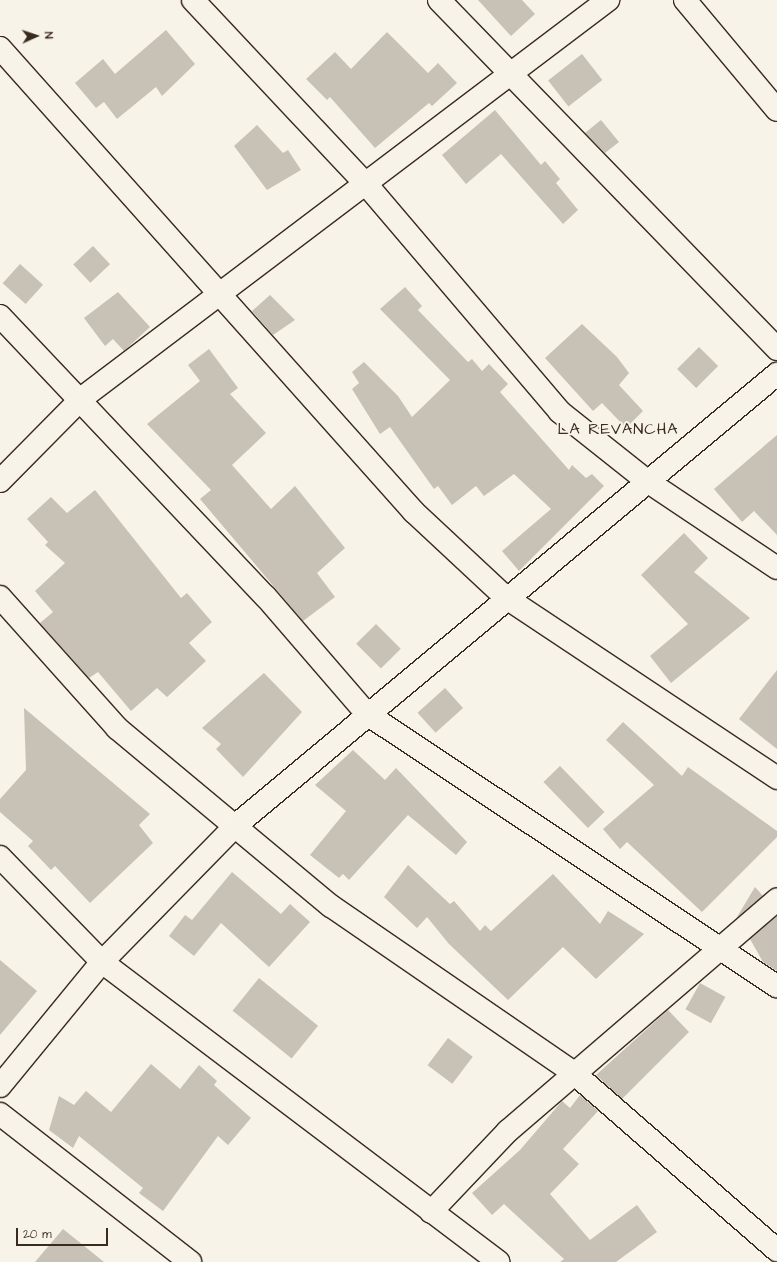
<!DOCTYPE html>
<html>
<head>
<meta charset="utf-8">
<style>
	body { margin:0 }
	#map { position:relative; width:777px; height:1262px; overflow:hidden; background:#f7f3e8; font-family:"Architects Daughter",sans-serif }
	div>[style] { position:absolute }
	.building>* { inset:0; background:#c8c1b6; transform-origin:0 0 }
	.roads { filter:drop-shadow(1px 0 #3b2a1e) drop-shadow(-1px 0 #3b2a1e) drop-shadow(0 1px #3b2a1e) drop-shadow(0 -1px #3b2a1e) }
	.street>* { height:22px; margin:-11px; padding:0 11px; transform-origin:11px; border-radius:11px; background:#f7f3e8 }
	.secondary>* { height:22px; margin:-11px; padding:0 11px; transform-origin:11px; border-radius:11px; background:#f7f3e8 }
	span { translate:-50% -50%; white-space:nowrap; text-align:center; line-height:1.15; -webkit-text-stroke:4px #f7f3e8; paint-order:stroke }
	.neighbourhood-label { font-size:16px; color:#3b2a1e; letter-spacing:1px }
	.north { position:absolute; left:16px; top:16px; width:40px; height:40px; -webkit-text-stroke:3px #f7f3e8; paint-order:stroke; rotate:87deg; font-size:11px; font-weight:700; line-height:16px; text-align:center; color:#3b2a1e }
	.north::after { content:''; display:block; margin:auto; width:14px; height:18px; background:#3b2a1e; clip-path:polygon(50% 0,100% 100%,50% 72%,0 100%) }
	.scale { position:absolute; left:16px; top:1228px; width:92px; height:18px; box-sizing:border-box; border:2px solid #3b2a1e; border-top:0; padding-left:5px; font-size:12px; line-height:14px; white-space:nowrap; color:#3b2a1e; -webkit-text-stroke:3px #f7f3e8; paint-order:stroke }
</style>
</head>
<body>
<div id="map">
	<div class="building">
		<div style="clip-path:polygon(478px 0,522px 0,535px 14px,511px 36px)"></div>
		<div style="clip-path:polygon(166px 30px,195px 64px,162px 96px,156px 87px,117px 119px,104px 102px,96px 108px,75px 83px,103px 59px,115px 74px)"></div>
		<div style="clip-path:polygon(387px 32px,428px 73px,438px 63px,457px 83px,432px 106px,429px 103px,375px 148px,330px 97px,327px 100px,306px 79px,335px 52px,351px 69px)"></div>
		<div style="left:582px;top:54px;width:33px;height:43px;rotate:52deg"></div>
		<div style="clip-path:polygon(495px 110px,541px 165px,545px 161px,560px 179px,556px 183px,578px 210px,563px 224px,501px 154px,466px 184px,442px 155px)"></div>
		<div style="clip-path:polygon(601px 120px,619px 142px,605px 153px,585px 133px)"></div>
		<div style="clip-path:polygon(257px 125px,283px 153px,288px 150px,301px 170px,267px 190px,234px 146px)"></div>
		<div style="left:93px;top:246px;width:25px;height:27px;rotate:47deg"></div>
		<div style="left:20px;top:264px;width:31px;height:26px;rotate:42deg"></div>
		<div style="clip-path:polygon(405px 287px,422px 306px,418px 310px,468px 362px,472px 359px,482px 371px,489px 364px,508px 384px,500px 392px,569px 470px,572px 465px,586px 478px,592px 474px,604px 486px,519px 571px,502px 551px,551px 509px,514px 474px,484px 496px,476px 486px,452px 505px,438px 486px,434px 489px,390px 427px,380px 434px,352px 389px,359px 383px,352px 372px,364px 362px,398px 396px,412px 417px,450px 380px,380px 309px)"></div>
		<div style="clip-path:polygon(118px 292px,150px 327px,124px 351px,113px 339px,105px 346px,84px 318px)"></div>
		<div style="clip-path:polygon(270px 295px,295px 320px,273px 335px,252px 311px)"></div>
		<div style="clip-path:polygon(582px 324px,617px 357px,629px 373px,619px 385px,643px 411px,626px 428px,602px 403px,593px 411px,545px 358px)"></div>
		<div style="left:699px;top:347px;width:27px;height:31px;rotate:45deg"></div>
		<div style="clip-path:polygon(209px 349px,238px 388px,230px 394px,266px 433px,232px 465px,271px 509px,295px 486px,345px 548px,317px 573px,335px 597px,303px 621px,200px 499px,211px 490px,147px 424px,200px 381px,188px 365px)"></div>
		<div style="clip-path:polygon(777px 435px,777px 535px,754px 511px,742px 522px,714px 489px)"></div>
		<div style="clip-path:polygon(95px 490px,181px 598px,187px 593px,212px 622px,189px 643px,206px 661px,167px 697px,157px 688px,131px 711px,98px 672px,89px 678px,40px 623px,53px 612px,35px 591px,65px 563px,45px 545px,48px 542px,27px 519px,51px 497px,67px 513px)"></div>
		<div style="clip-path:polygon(684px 533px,708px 558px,694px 572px,750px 618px,671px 683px,650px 656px,688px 624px,641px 575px)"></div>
		<div style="left:376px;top:624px;width:35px;height:28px;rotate:45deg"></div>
		<div style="clip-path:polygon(777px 670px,777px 749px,739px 719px)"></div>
		<div style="clip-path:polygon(264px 673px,302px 712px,243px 777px,216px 749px,221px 744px,202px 728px)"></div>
		<div style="left:445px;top:688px;width:27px;height:37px;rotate:48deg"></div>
		<div style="clip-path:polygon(24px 708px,150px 814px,139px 825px,153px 843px,90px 903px,55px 866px,51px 870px,28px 846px,33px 841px,0 812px,0 799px,26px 770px)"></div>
		<div style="clip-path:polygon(623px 722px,682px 776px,688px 767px,777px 831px,777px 837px,702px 912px,627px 842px,620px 849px,603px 829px,654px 785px,606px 740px)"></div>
		<div style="clip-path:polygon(353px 750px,385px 780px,396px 768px,467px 842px,456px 855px,408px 815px,349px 880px,343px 874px,339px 878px,310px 855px,346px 811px,315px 785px)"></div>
		<div style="left:560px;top:766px;width:64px;height:23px;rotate:46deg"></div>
		<div style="clip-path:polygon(408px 865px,450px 904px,454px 901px,480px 931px,485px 925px,491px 931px,553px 874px,600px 924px,608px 911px,644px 934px,596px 979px,563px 947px,508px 1000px,449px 944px,427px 917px,417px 928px,384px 897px)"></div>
		<div style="clip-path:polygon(232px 872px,281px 914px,290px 904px,310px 922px,269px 967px,221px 923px,194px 956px,169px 936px,185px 915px,192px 920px)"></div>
		<div style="clip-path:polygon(755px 887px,763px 896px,738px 917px,737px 917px)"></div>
		<div style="clip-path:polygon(777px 916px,777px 971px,763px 962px,750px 939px)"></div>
		<div style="clip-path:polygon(0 960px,37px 991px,0 1035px)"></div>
		<div style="left:259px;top:978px;width:76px;height:42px;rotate:39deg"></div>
		<div style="left:700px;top:983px;width:29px;height:30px;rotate:29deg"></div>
		<div style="clip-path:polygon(668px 1010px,689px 1032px,622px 1099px,596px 1075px)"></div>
		<div style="left:448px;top:1038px;width:31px;height:34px;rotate:37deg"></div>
		<div style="clip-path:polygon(151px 1064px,180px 1089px,199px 1065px,217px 1081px,214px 1085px,251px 1118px,228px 1145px,218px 1136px,163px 1211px,139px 1193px,143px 1188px,79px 1136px,73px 1148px,49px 1130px,59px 1096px,74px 1105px,86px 1091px,111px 1112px)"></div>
		<div style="clip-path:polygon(580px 1095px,598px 1111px,563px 1149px,579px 1164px,550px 1194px,590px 1240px,637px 1205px,657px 1232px,616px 1262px,560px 1262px,564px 1259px,504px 1204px,492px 1215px,472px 1193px,520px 1150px,562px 1101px,570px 1108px)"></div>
		<div style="clip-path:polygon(63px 1229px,104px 1262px,35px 1262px)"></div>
	</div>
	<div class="roads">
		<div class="street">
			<div style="left:193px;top:0;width:253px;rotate:46.8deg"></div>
			<div style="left:366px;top:184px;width:299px;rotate:49.6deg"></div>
			<div style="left:560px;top:412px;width:111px;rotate:38.4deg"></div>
			<div style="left:647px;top:481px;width:156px;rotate:33.8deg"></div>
			<div style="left:439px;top:0;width:486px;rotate:45.9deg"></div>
			<div style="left:685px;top:0;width:143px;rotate:50.1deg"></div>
			<div style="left:0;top:48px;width:622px;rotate:48.26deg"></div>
			<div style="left:414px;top:512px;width:125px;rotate:43deg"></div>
			<div style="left:505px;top:597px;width:327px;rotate:33.6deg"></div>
			<div style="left:0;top:316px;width:387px;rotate:46.6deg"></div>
			<div style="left:266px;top:597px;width:155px;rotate:49.2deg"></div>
			<div style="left:367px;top:714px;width:492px;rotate:33.6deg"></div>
			<div style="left:0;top:481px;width:117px;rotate:-45.3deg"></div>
			<div style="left:82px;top:398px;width:660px;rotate:-37.11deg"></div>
			<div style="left:0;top:597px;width:176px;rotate:48.2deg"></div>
			<div style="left:117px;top:728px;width:278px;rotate:39.8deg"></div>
			<div style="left:331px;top:906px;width:296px;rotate:34.5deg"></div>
			<div style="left:575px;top:1074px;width:268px;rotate:41.1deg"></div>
			<div style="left:0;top:857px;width:146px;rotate:45.8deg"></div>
			<div style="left:102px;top:962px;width:497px;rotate:37.1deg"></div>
			<div style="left:0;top:1086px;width:161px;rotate:-50.6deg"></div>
			<div style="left:102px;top:962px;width:190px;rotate:-45.6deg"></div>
			<div style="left:235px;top:826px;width:706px;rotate:-39.83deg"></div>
			<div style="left:431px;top:1212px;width:112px;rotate:-46.5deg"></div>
			<div style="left:508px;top:1131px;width:355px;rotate:-40.7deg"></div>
		</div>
		<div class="secondary">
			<div style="left:0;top:1114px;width:241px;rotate:37.9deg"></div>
		</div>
	</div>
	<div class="neighbourhood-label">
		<span style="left:618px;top:429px">LA REVANCHA</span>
	</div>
	<div class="north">N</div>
	<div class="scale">20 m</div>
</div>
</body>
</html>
